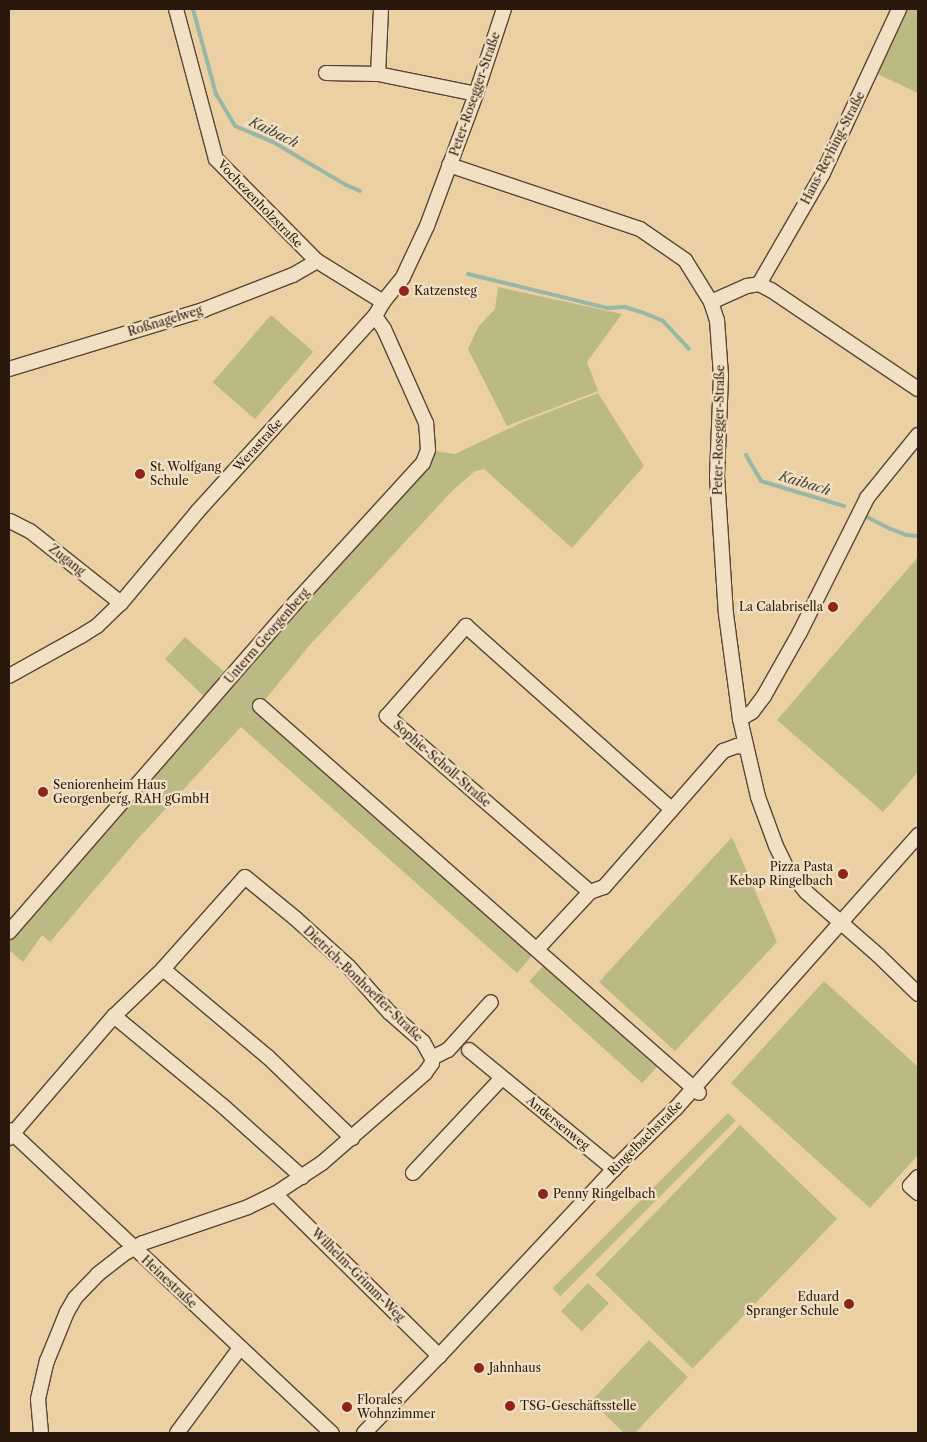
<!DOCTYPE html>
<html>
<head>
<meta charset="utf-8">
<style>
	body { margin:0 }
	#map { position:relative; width:927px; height:1442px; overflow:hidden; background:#ebd0a4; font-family:"Libre Caslon Text",serif }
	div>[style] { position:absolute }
	.green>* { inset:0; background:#bbba84; transform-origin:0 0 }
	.stream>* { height:4px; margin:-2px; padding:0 2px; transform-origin:2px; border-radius:2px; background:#98b7a6 }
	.roads { filter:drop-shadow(1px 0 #5a4632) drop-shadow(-1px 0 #5a4632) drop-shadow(0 1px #5a4632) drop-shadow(0 -1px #5a4632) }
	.street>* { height:14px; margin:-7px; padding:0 7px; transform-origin:7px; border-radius:7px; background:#f2e0c4 }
	.dots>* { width:14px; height:14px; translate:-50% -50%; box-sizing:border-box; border:2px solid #f2e0c4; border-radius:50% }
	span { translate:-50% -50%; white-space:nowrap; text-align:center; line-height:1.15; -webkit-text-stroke:4.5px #f2e0c4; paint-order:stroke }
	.street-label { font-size:12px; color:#2a180c }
	.poi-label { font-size:12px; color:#2a180c }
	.left { translate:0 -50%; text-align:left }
	.right { translate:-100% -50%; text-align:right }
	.water-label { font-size:14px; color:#4b483a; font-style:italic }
	.frame { position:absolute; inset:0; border:10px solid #2a180c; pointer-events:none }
</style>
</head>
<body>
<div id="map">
	<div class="green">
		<div style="clip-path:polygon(899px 9px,918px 9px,918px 93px,871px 71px)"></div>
		<div style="clip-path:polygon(498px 287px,622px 314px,587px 362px,598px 391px,507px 426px,468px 349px,478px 327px,495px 309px)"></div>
		<div style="left:271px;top:315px;width:56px;height:89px;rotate:41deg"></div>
		<div style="clip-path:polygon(598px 393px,644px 466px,572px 548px,484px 469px,475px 471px,452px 491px,308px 647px,260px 706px,537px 950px,517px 973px,241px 727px,135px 842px,50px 942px,42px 935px,23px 962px,9px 950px,9px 932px,210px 702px,165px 659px,185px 637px,231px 678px,428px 450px,455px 454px,523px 422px)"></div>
		<div style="clip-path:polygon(918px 557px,918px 772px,883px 812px,777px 720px)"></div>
		<div style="clip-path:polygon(732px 837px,777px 942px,675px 1051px,599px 982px)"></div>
		<div style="left:544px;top:965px;width:152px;height:22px;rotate:42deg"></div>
		<div style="clip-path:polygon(824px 981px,918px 1067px,918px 1155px,870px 1208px,731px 1083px)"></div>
		<div style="left:728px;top:1113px;width:11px;height:248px;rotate:45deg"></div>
		<div style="left:740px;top:1125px;width:135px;height:208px;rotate:44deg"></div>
		<div style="left:588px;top:1283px;width:29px;height:39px;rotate:44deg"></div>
		<div style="clip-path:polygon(649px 1340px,688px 1377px,635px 1433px,624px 1433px,591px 1401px)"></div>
	</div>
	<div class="stream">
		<div style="left:193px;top:9px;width:88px;rotate:74.9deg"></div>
		<div style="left:216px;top:94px;width:37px;rotate:59deg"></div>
		<div style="left:235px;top:126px;width:41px;rotate:22.8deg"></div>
		<div style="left:273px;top:142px;width:85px;rotate:30.5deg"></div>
		<div style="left:346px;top:185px;width:15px;rotate:23deg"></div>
		<div style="left:468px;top:274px;width:144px;rotate:13.7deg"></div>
		<div style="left:608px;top:308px;width:17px;rotate:-3deg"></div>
		<div style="left:625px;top:307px;width:20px;rotate:18deg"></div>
		<div style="left:644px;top:313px;width:21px;rotate:23deg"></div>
		<div style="left:663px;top:321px;width:38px;rotate:47deg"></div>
		<div style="left:746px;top:455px;width:30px;rotate:60deg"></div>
		<div style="left:761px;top:481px;width:87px;rotate:16.8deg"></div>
		<div style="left:865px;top:516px;width:29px;rotate:27deg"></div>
		<div style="left:891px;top:529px;width:17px;rotate:21deg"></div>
		<div style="left:907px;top:535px;width:11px;rotate:5deg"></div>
	</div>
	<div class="roads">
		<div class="street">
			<div style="left:176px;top:9px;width:155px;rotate:75.1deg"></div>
			<div style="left:216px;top:159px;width:144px;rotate:45.3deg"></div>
			<div style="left:317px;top:261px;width:78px;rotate:31.8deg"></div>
			<div style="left:381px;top:9px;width:65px;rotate:92.6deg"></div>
			<div style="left:378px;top:74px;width:100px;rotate:11.5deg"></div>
			<div style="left:326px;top:73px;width:52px;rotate:1.1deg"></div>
			<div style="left:449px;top:165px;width:201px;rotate:18.5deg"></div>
			<div style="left:640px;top:229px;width:55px;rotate:34.6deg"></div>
			<div style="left:685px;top:260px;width:49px;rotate:58.2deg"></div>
			<div style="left:711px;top:302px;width:19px;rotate:72deg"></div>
			<div style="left:717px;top:320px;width:56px;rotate:85.9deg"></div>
			<div style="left:721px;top:376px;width:100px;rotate:92.3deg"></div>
			<div style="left:717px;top:476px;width:138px;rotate:86.3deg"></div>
			<div style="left:726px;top:614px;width:106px;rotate:82.4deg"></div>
			<div style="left:740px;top:719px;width:80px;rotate:77deg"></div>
			<div style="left:758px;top:797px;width:52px;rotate:69.8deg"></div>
			<div style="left:776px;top:846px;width:25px;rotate:64deg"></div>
			<div style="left:787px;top:869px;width:30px;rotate:50deg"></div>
			<div style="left:806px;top:892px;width:96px;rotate:41.2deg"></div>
			<div style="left:878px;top:955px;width:56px;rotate:44.3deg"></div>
			<div style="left:759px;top:284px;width:128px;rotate:-60deg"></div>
			<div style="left:823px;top:173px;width:181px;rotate:-65.1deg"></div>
			<div style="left:711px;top:302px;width:39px;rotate:-24deg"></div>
			<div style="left:747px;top:286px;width:12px;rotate:-9deg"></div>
			<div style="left:759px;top:284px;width:13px;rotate:27deg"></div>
			<div style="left:771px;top:290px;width:177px;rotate:34deg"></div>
			<div style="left:9px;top:369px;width:203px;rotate:-16.9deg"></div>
			<div style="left:203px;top:310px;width:97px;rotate:-21.3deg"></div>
			<div style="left:293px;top:275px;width:28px;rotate:-30deg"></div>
			<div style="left:10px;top:521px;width:22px;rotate:27deg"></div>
			<div style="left:30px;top:531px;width:116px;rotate:38.4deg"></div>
			<div style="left:9px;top:676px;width:82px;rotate:-29.1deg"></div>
			<div style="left:81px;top:636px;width:19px;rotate:-32deg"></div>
			<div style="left:97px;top:626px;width:33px;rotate:-44deg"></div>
			<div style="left:121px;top:603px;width:119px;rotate:-50.1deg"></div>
			<div style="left:197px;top:512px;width:265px;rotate:-47.8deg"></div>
			<div style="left:375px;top:316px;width:16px;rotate:-60deg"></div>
			<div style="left:383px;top:302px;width:32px;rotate:-51deg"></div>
			<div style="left:403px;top:277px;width:56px;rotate:-64.8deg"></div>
			<div style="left:427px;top:226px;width:141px;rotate:-69.6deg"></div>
			<div style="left:476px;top:94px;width:89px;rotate:-71.8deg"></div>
			<div style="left:260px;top:706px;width:585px;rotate:41.4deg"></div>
			<div style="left:740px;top:719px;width:14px;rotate:-30deg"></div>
			<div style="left:752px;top:712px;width:20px;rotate:-53deg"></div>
			<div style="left:764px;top:696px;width:73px;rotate:-60.6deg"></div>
			<div style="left:800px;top:632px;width:150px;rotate:-63.4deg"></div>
			<div style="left:867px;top:498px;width:81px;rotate:-51deg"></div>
			<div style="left:590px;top:892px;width:269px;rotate:-139.1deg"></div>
			<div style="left:387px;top:716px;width:120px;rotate:-48.7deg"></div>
			<div style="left:466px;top:626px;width:273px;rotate:41.7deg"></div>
			<div style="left:9px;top:932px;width:436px;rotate:-49deg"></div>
			<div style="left:295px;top:603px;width:190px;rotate:-47.6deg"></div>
			<div style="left:423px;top:463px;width:14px;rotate:-69deg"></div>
			<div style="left:428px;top:450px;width:27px;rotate:-94deg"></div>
			<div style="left:426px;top:423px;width:103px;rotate:-114.1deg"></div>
			<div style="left:384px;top:329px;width:16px;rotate:-125deg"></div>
			<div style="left:539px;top:947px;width:75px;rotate:-47.2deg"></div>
			<div style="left:590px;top:892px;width:15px;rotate:-20deg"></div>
			<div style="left:604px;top:887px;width:181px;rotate:-48.8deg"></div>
			<div style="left:723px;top:751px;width:15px;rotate:-20deg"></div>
			<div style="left:737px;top:746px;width:9px;rotate:6deg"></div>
			<div style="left:163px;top:969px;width:137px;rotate:40deg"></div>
			<div style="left:268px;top:1057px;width:117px;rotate:44deg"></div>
			<div style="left:114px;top:1016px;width:143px;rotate:39.6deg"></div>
			<div style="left:224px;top:1107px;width:105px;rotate:41.9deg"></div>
			<div style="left:469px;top:1050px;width:188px;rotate:39.4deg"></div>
			<div style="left:9px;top:1130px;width:443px;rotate:43.2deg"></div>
			<div style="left:9px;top:1138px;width:161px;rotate:-49.3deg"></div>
			<div style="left:114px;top:1016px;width:68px;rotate:-43.8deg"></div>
			<div style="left:163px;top:969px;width:123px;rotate:-48.3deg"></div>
			<div style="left:245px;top:877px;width:65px;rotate:39.4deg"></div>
			<div style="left:295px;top:918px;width:72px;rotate:42.2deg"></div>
			<div style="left:348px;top:966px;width:62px;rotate:48.3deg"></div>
			<div style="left:389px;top:1012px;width:45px;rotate:41.4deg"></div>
			<div style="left:423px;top:1042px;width:18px;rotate:61deg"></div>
			<div style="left:413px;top:1173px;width:130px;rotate:-46.9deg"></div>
			<div style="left:918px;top:1177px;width:12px;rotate:132deg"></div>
			<div style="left:910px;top:1186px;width:11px;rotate:41deg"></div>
			<div style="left:275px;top:1194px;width:231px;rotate:44.6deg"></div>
			<div style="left:41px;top:1433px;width:34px;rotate:-95deg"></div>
			<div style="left:38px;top:1399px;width:39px;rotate:-77deg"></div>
			<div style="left:47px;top:1361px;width:53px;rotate:-67.8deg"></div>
			<div style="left:67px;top:1312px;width:16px;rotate:-60deg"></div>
			<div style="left:75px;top:1298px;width:33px;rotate:-46deg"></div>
			<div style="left:98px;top:1274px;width:31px;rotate:-38deg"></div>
			<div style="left:122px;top:1255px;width:24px;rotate:-30deg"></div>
			<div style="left:143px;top:1243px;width:111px;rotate:-18.9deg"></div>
			<div style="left:248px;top:1207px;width:30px;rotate:-26deg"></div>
			<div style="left:275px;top:1194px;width:56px;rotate:-33.4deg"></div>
			<div style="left:322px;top:1163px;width:137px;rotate:-41.1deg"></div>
			<div style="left:425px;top:1073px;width:12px;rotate:-55deg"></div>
			<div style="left:432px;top:1063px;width:5px;rotate:-90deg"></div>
			<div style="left:432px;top:1058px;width:18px;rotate:-27deg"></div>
			<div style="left:448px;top:1050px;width:64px;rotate:-48.1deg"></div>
			<div style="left:177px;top:1433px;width:106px;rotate:-53.5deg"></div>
			<div style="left:364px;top:1433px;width:107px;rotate:-45.8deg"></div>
			<div style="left:439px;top:1356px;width:256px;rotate:-46.9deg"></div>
			<div style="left:614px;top:1169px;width:87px;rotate:-44.5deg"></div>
			<div style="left:676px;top:1108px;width:365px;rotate:-48.4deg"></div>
		</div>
	</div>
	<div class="dots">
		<div style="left:404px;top:291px;background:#8f2418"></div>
		<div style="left:140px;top:474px;background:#8f2418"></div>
		<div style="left:833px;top:607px;background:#8f2418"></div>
		<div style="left:43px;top:792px;background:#8f2418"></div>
		<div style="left:843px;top:874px;background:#8f2418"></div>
		<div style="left:543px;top:1194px;background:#8f2418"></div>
		<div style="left:849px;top:1304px;background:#8f2418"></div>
		<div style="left:479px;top:1368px;background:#8f2418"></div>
		<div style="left:510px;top:1406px;background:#8f2418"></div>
		<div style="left:347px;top:1407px;background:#8f2418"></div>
	</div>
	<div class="street-label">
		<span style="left:475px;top:94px;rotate:-71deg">Peter-Rosegger-Straße</span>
		<span style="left:833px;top:148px;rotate:-63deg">Hans-Reyhing-Straße</span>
		<span style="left:260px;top:204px;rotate:46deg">Vochezenholzstraße</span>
		<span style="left:165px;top:321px;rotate:-17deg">Roßnagelweg</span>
		<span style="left:719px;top:430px;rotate:-89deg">Peter-Rosegger-Straße</span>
		<span style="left:258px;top:445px;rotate:-48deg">Werastraße</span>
		<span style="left:67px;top:560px;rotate:38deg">Zugang</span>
		<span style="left:267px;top:636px;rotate:-49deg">Unterm Georgenberg</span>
		<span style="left:442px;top:764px;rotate:41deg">Sophie-Scholl-Straße</span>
		<span style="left:363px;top:984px;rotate:44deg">Dietrich-Bonhoeffer-Straße</span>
		<span style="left:558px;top:1123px;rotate:39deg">Andersenweg</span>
		<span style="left:645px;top:1138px;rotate:-45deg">Ringelbachstraße</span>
		<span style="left:358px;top:1275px;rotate:45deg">Wilhelm-Grimm-Weg</span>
		<span style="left:169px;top:1282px;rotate:43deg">Heinestraße</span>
	</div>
	<div class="poi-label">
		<span class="left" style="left:414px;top:291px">Katzensteg</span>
		<span class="left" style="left:150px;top:474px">St. Wolfgang<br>Schule</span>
		<span class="right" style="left:823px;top:607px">La Calabrisella</span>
		<span class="left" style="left:53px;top:792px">Seniorenheim Haus<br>Georgenberg, RAH gGmbH</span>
		<span class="right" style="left:833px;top:874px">Pizza Pasta<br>Kebap Ringelbach</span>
		<span class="left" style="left:553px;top:1194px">Penny Ringelbach</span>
		<span class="right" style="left:839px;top:1304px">Eduard<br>Spranger Schule</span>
		<span class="left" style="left:489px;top:1368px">Jahnhaus</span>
		<span class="left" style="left:357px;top:1407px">Florales<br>Wohnzimmer</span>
		<span class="left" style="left:520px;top:1406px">TSG-Geschäftsstelle</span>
	</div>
	<div class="water-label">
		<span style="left:274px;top:132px;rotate:26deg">Kaibach</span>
		<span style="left:805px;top:483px;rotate:17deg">Kaibach</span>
	</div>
	<div class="frame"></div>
</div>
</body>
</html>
